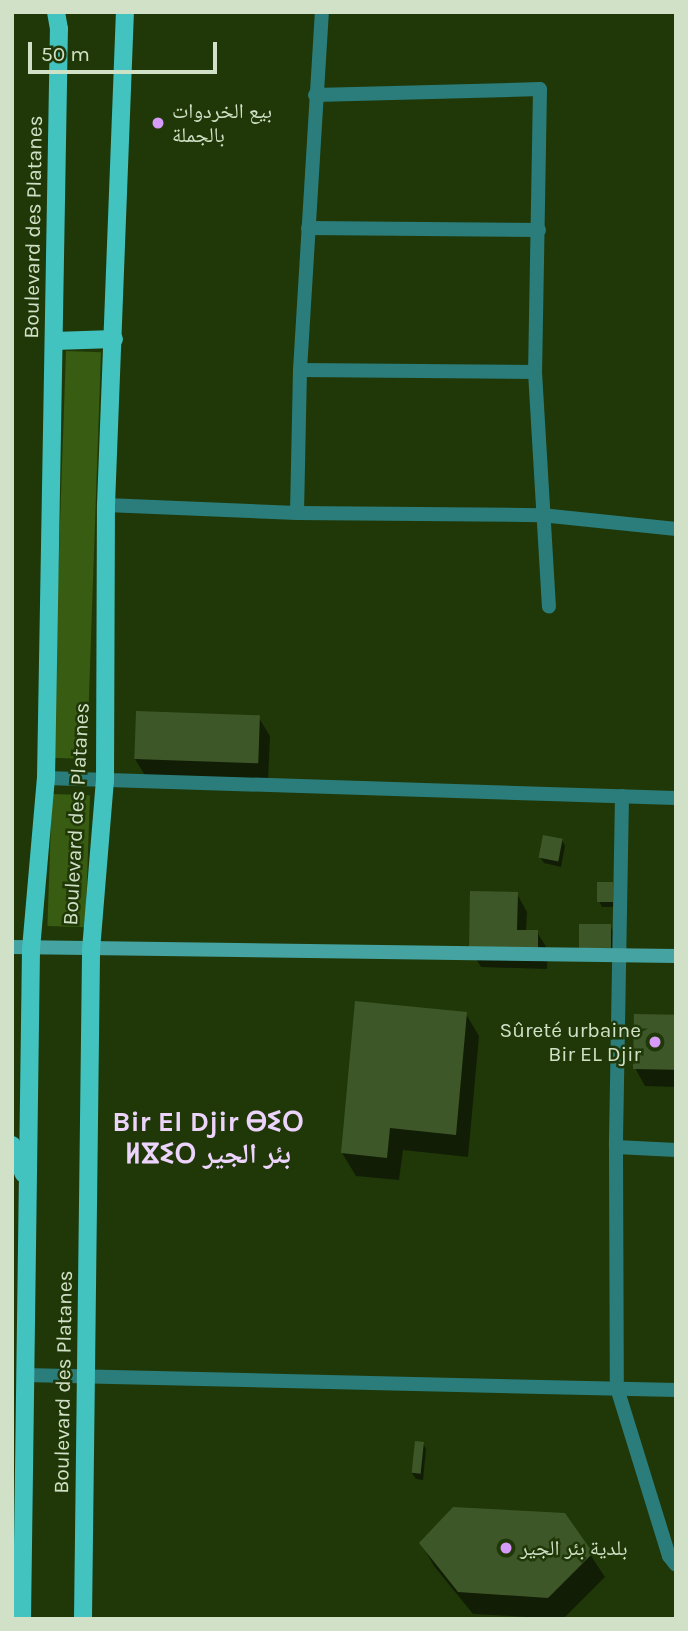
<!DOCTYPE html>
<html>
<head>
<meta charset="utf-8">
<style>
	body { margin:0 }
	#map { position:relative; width:688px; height:1631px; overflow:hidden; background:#203808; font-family:Karla,"Noto Naskh Arabic","Noto Sans Tifinagh",sans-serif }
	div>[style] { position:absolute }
	.green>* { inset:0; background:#385c11; transform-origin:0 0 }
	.shadow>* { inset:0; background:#0007 }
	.building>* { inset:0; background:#3e5729; transform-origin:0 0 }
	.street>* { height:14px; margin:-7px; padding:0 7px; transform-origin:7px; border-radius:7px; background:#2b7d7b }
	.secondary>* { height:14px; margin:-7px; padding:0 7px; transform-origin:7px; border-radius:7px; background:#45a3a1 }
	.primary>* { height:18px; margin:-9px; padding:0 9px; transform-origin:9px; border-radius:9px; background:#42c3c0 }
	.dots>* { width:19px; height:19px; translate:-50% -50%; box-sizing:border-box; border:4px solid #203808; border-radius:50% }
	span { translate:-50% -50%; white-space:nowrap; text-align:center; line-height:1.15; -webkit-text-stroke:5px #203808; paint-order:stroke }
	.poi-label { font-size:21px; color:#d1e1c7 }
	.left { translate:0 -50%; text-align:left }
	.right { translate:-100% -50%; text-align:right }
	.street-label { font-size:21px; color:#d1e1c7 }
	.district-label { font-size:28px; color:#edd4fc; font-weight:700 }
	.frame { position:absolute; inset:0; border:14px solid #d1e1c7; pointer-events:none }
	.scale { position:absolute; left:28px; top:42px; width:189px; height:32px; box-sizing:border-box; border:4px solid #d1e1c7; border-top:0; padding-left:9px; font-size:21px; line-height:24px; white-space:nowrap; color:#d1e1c7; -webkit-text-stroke:5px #203808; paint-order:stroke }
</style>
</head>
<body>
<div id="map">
	<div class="green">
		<div style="left:66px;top:351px;width:35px;height:407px;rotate:2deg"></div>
		<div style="left:52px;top:794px;width:38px;height:132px;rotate:2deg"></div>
	</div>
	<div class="shadow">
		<div style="clip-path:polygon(259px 718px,270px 736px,268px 782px,146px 777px,135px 759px)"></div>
		<div style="clip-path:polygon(562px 840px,565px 846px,561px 867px,544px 863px,540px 857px)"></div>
		<div style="clip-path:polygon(612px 884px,616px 907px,602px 907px,599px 901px)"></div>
		<div style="clip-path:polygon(517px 894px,527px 912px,526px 932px,537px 932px,548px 950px,547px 969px,481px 967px,470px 949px)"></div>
		<div style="clip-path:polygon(610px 926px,617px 938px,617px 960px,587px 960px)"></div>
		<div style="clip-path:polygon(466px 1014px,479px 1036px,468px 1157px,403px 1150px,399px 1180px,356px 1176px,342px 1153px)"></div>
		<div style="clip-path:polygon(676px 1017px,676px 1087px,645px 1086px,635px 1068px)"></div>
		<div style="clip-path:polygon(423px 1443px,426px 1449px,423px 1480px,416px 1479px,412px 1473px)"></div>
		<div style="clip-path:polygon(564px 1515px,605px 1577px,563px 1619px,473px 1614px,434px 1566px,421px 1543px)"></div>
	</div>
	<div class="building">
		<div style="left:136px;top:711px;width:124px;height:48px;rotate:2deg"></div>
		<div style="left:543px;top:835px;width:20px;height:23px;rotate:11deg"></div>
		<div style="left:597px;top:882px;width:16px;height:20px"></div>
		<div style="clip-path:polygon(470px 891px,518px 892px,517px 930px,538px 930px,538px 952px,469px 950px)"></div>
		<div style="left:579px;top:924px;width:32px;height:24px"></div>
		<div style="clip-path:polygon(355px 1001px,467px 1012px,456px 1135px,390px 1128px,387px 1158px,341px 1153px)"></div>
		<div style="left:634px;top:1014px;width:42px;height:55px;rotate:1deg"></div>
		<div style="left:415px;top:1441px;width:9px;height:32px;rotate:6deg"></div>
		<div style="clip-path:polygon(453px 1507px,565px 1513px,593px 1553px,548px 1598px,458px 1592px,419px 1543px)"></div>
	</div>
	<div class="street">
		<div style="left:315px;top:95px;width:225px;rotate:-1.5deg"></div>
		<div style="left:540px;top:89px;width:283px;rotate:91deg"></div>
		<div style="left:535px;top:372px;width:235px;rotate:86.6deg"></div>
		<div style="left:308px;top:228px;width:231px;rotate:0.5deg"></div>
		<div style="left:300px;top:370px;width:235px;rotate:0.5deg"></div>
		<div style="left:106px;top:505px;width:191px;rotate:2.4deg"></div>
		<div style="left:297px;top:513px;width:244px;rotate:0.5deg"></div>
		<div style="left:541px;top:515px;width:136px;rotate:5.9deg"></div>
		<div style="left:297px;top:513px;width:143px;rotate:-88.8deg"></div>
		<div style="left:300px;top:370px;width:359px;rotate:-86.5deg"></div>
		<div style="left:46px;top:778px;width:630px;rotate:1.82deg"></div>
		<div style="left:622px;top:796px;width:351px;rotate:91deg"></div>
		<div style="left:616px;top:1147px;width:241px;rotate:89.8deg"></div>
		<div style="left:617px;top:1388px;width:176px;rotate:72.8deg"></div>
		<div style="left:669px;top:1556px;width:11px;rotate:52deg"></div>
		<div style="left:616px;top:1147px;width:60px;rotate:2.9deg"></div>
		<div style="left:24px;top:1375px;width:652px;rotate:1.32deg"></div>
	</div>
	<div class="secondary">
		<div style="left:12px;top:947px;width:664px;rotate:0.78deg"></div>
	</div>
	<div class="primary">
		<div style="left:54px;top:341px;width:60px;rotate:-1.9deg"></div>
		<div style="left:12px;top:1145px;width:31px;rotate:68deg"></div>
		<div style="left:22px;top:1619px;width:670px;rotate:-89.23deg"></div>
		<div style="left:31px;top:949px;width:172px;rotate:-85deg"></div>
		<div style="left:46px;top:778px;width:749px;rotate:-89.01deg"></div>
		<div style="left:59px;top:29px;width:17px;rotate:-100deg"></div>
		<div style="left:83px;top:1619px;width:669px;rotate:-89.31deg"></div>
		<div style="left:91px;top:950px;width:170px;rotate:-85.3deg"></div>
		<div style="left:105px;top:781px;width:276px;rotate:-89.8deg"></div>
		<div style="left:106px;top:505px;width:493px;rotate:-87.8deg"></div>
	</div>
	<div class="dots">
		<div style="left:158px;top:123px;background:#d79bf9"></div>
		<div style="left:655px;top:1042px;background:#d79bf9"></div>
		<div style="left:506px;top:1548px;background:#d79bf9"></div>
	</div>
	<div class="poi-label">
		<span class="left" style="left:172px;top:123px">بيع الخردوات<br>بالجملة</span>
		<span class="right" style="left:641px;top:1042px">Sûreté urbaine<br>Bir EL Djir</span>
		<span class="left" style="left:520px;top:1548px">بلدية بئر الجير</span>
	</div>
	<div class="street-label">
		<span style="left:33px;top:227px;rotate:-89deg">Boulevard des Platanes</span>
		<span style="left:76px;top:814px;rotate:-87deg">Boulevard des Platanes</span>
		<span style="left:63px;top:1382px;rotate:-89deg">Boulevard des Platanes</span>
	</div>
	<div class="district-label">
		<span style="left:208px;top:1138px">Bir El Djir ⴱⵉⵔ<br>ⵍⴵⵉⵔ بئر الجير</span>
	</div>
	<div class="frame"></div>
	<div class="scale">50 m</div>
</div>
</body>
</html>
